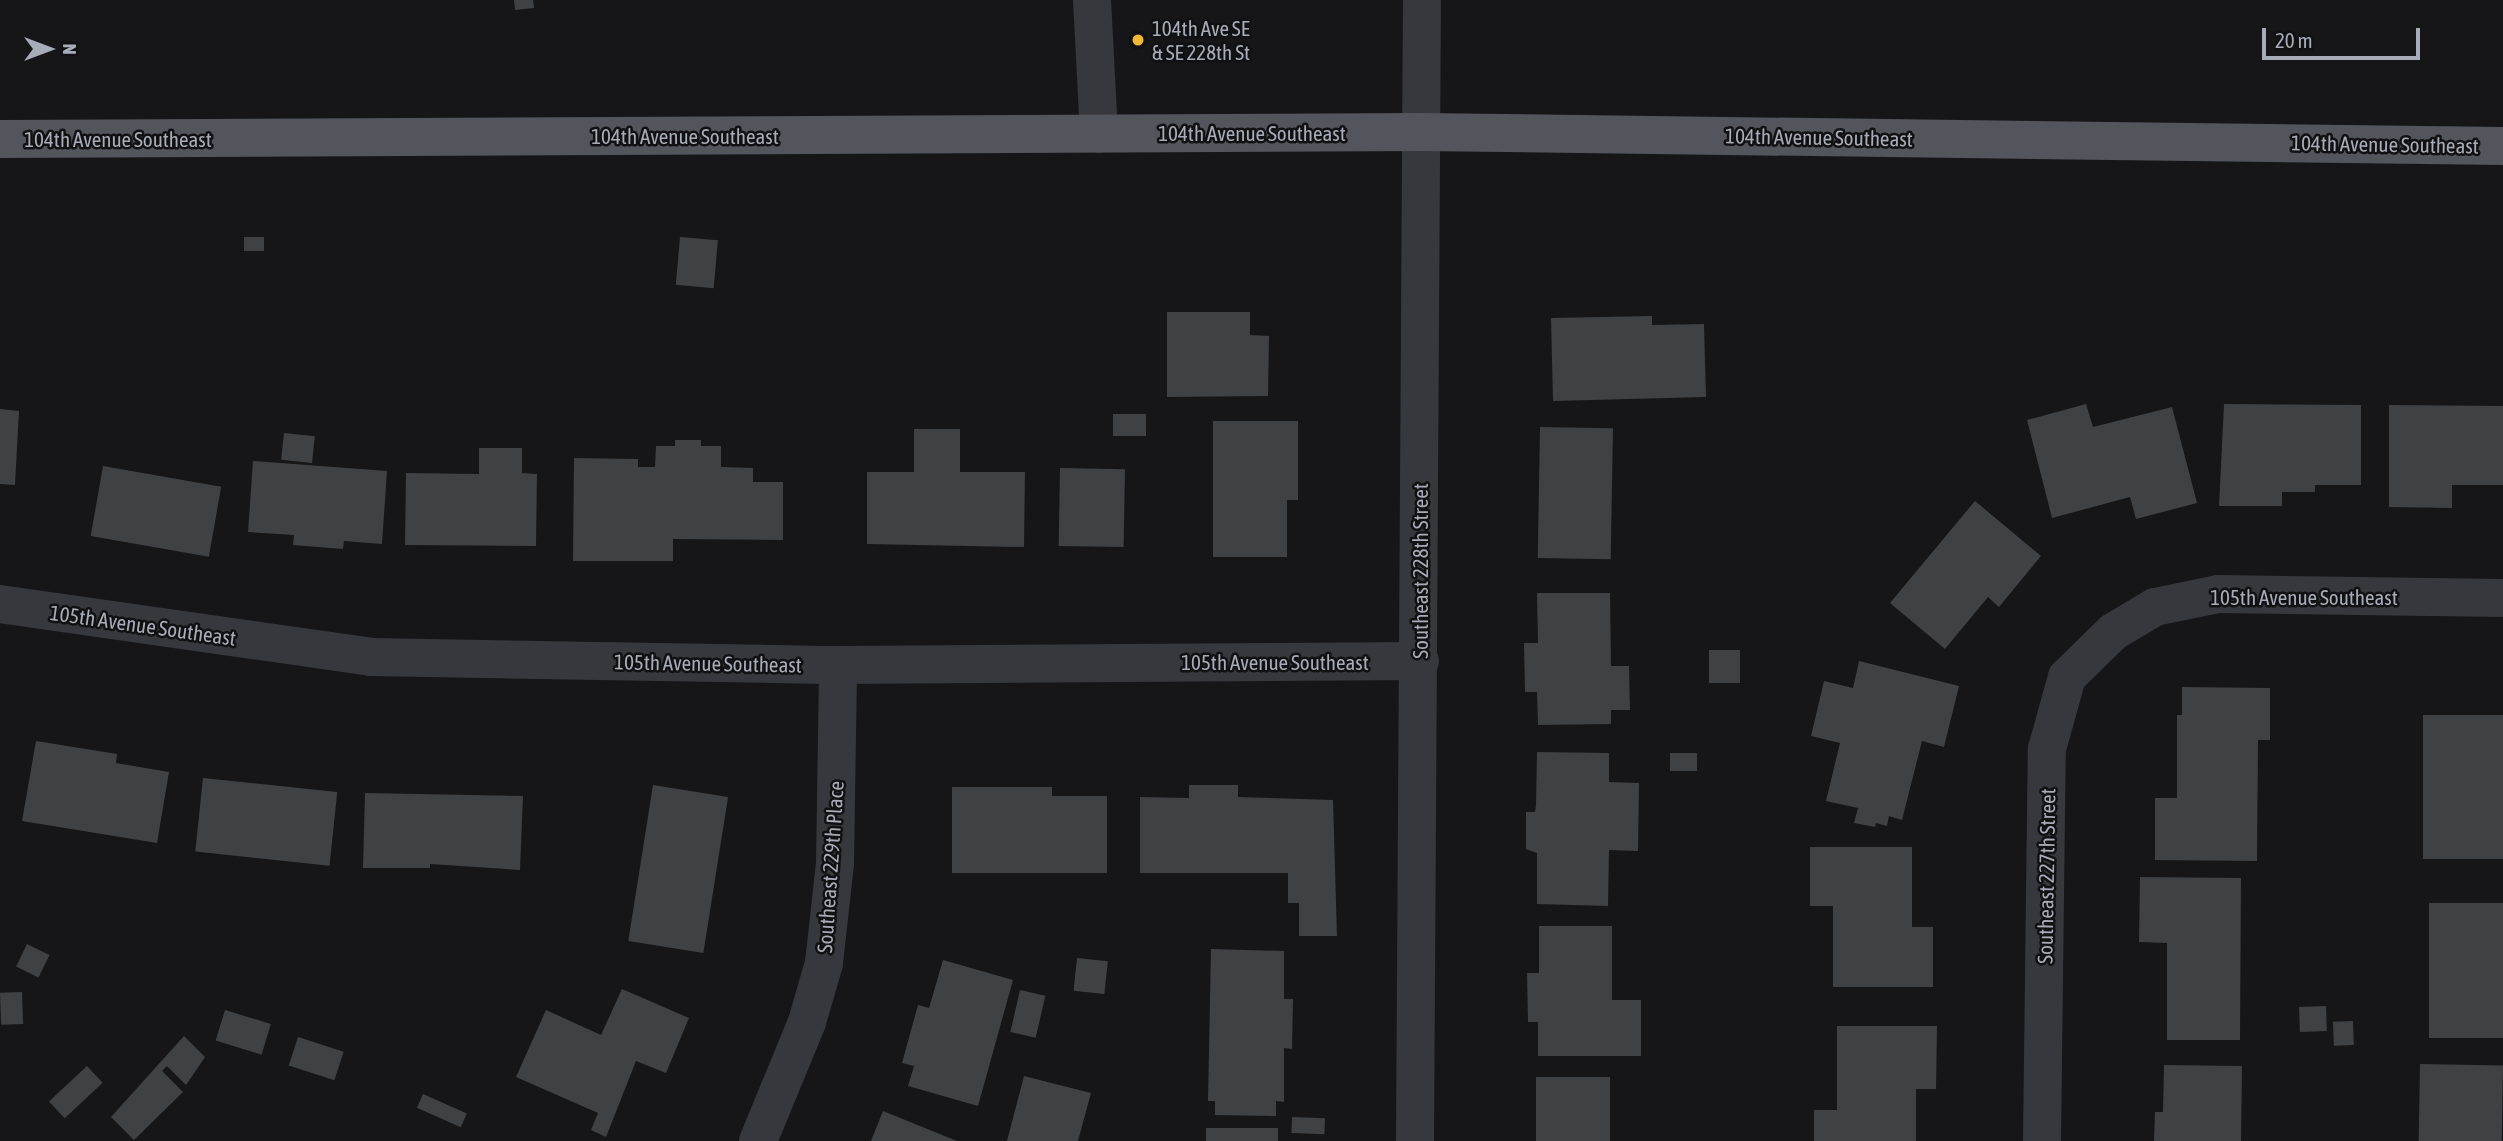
<!DOCTYPE html>
<html>
<head>
<meta charset="utf-8">
<style>
	body { margin:0 }
	#map { position:relative; width:2503px; height:1141px; overflow:hidden; background:#161618; font-family:"Asap Condensed",sans-serif }
	div>[style] { position:absolute }
	.building>* { inset:0; background:#404145; transform-origin:0 0 }
	.minor>* { height:38px; margin:-19px; padding:0 19px; transform-origin:19px; border-radius:19px; background:#37383d }
	.major>* { height:38px; margin:-19px; padding:0 19px; transform-origin:19px; border-radius:19px; background:#53555c }
	.dots>* { width:19px; height:19px; translate:-50% -50%; box-sizing:border-box; border:4px solid #111113; border-radius:50% }
	span { translate:-50% -50%; white-space:nowrap; text-align:center; line-height:1.15; -webkit-text-stroke:5px #111113; paint-order:stroke }
	.poi-label { font-size:21px; color:#a8acb8 }
	.left { translate:0 -50%; text-align:left }
	.street-label { font-size:21px; color:#a8acb8 }
	.north { position:absolute; left:14px; top:14px; width:70px; height:70px; -webkit-text-stroke:5px #111113; paint-order:stroke; rotate:90deg; font-size:19px; font-weight:700; line-height:28px; text-align:center; color:#a8acb8 }
	.north::after { content:''; display:block; margin:auto; width:24px; height:32px; background:#a8acb8; clip-path:polygon(50% 0,100% 100%,50% 72%,0 100%) }
	.scale { position:absolute; left:2262px; top:28px; width:158px; height:32px; box-sizing:border-box; border:4px solid #a8acb8; border-top:0; padding-left:9px; font-size:21px; line-height:24px; white-space:nowrap; color:#a8acb8; -webkit-text-stroke:5px #111113; paint-order:stroke }
</style>
</head>
<body>
<div id="map">
	<div class="building">
		<div style="clip-path:polygon(514px 0,533px 0,534px 8px,515px 10px)"></div>
		<div style="left:244px;top:237px;width:20px;height:14px"></div>
		<div style="left:680px;top:237px;width:38px;height:48px;rotate:5deg"></div>
		<div style="clip-path:polygon(1167px 312px,1250px 312px,1250px 335px,1269px 336px,1268px 396px,1167px 397px)"></div>
		<div style="clip-path:polygon(1652px 316px,1652px 325px,1704px 324px,1706px 397px,1553px 401px,1551px 318px)"></div>
		<div style="clip-path:polygon(2086px 404px,2093px 427px,2172px 407px,2197px 503px,2136px 519px,2130px 497px,2052px 518px,2027px 420px)"></div>
		<div style="clip-path:polygon(2224px 404px,2361px 405px,2361px 485px,2315px 485px,2315px 492px,2282px 492px,2282px 506px,2219px 506px)"></div>
		<div style="clip-path:polygon(2389px 405px,2503px 406px,2503px 485px,2452px 485px,2452px 508px,2389px 507px)"></div>
		<div style="clip-path:polygon(0 409px,19px 411px,15px 485px,0 484px)"></div>
		<div style="left:1113px;top:414px;width:33px;height:22px"></div>
		<div style="clip-path:polygon(1213px 421px,1298px 421px,1298px 500px,1287px 500px,1287px 557px,1213px 557px)"></div>
		<div style="left:1540px;top:427px;width:73px;height:131px;rotate:1deg"></div>
		<div style="clip-path:polygon(914px 429px,960px 429px,960px 472px,1025px 472px,1024px 547px,867px 544px,867px 472px,914px 472px)"></div>
		<div style="left:284px;top:433px;width:31px;height:27px;rotate:6deg"></div>
		<div style="clip-path:polygon(675px 440px,701px 440px,701px 446px,721px 446px,721px 467px,753px 468px,753px 482px,783px 482px,783px 540px,673px 539px,673px 561px,573px 561px,574px 458px,638px 459px,638px 467px,655px 467px,656px 446px,675px 446px)"></div>
		<div style="clip-path:polygon(479px 448px,522px 448px,522px 473px,537px 474px,536px 546px,405px 545px,406px 473px,479px 474px)"></div>
		<div style="clip-path:polygon(253px 461px,387px 471px,382px 544px,344px 541px,343px 549px,293px 545px,294px 535px,248px 532px)"></div>
		<div style="left:103px;top:466px;width:120px;height:71px;rotate:10deg"></div>
		<div style="left:1060px;top:468px;width:65px;height:78px;rotate:1deg"></div>
		<div style="clip-path:polygon(1975px 501px,2041px 556px,1999px 607px,1988px 597px,1945px 649px,1890px 603px)"></div>
		<div style="clip-path:polygon(1537px 593px,1610px 593px,1611px 666px,1629px 666px,1630px 710px,1611px 710px,1611px 724px,1538px 725px,1537px 692px,1525px 692px,1524px 643px,1538px 643px)"></div>
		<div style="left:1709px;top:650px;width:31px;height:33px"></div>
		<div style="clip-path:polygon(1859px 661px,1959px 686px,1944px 747px,1922px 741px,1902px 820px,1889px 816px,1887px 826px,1876px 823px,1875px 827px,1854px 823px,1858px 808px,1826px 801px,1840px 743px,1811px 736px,1824px 681px,1853px 688px)"></div>
		<div style="clip-path:polygon(2182px 687px,2270px 688px,2270px 740px,2258px 740px,2257px 861px,2155px 860px,2155px 798px,2177px 798px,2177px 715px,2182px 715px)"></div>
		<div style="left:2423px;top:715px;width:80px;height:144px"></div>
		<div style="clip-path:polygon(36px 741px,117px 754px,116px 763px,169px 772px,157px 843px,22px 821px)"></div>
		<div style="clip-path:polygon(1537px 752px,1609px 753px,1609px 782px,1639px 783px,1638px 851px,1609px 850px,1608px 906px,1537px 904px,1537px 853px,1526px 849px,1526px 812px,1535px 812px,1536px 805px)"></div>
		<div style="left:1670px;top:753px;width:27px;height:18px"></div>
		<div style="left:203px;top:778px;width:135px;height:74px;rotate:6deg"></div>
		<div style="left:653px;top:785px;width:76px;height:158px;rotate:9deg"></div>
		<div style="clip-path:polygon(1189px 785px,1238px 785px,1238px 797px,1333px 800px,1337px 936px,1299px 936px,1299px 903px,1288px 903px,1288px 873px,1140px 873px,1140px 797px,1189px 798px)"></div>
		<div style="clip-path:polygon(952px 787px,1052px 787px,1052px 796px,1107px 796px,1107px 873px,952px 873px)"></div>
		<div style="clip-path:polygon(365px 793px,523px 796px,520px 870px,430px 864px,430px 868px,363px 868px)"></div>
		<div style="clip-path:polygon(1810px 847px,1912px 847px,1912px 927px,1933px 927px,1933px 987px,1833px 987px,1833px 906px,1810px 906px)"></div>
		<div style="clip-path:polygon(2140px 877px,2241px 878px,2240px 1040px,2167px 1040px,2167px 943px,2139px 942px)"></div>
		<div style="left:2429px;top:903px;width:74px;height:135px"></div>
		<div style="clip-path:polygon(1539px 926px,1612px 926px,1612px 1000px,1641px 1000px,1641px 1056px,1538px 1056px,1538px 1022px,1528px 1022px,1527px 973px,1539px 973px)"></div>
		<div style="left:27px;top:944px;width:25px;height:25px;rotate:26deg"></div>
		<div style="clip-path:polygon(1211px 949px,1284px 951px,1284px 999px,1293px 999px,1292px 1049px,1284px 1048px,1284px 1102px,1276px 1101px,1276px 1116px,1215px 1115px,1215px 1101px,1208px 1101px)"></div>
		<div style="left:1077px;top:958px;width:31px;height:33px;rotate:6deg"></div>
		<div style="clip-path:polygon(943px 960px,1013px 980px,978px 1106px,908px 1086px,914px 1066px,902px 1063px,918px 1005px,929px 1008px)"></div>
		<div style="clip-path:polygon(622px 989px,689px 1018px,666px 1073px,636px 1061px,606px 1137px,591px 1130px,598px 1113px,516px 1077px,546px 1010px,601px 1035px)"></div>
		<div style="left:1020px;top:990px;width:26px;height:43px;rotate:13deg"></div>
		<div style="left:22px;top:992px;width:32px;height:22px;rotate:88deg"></div>
		<div style="left:2326px;top:1006px;width:25px;height:27px;rotate:88deg"></div>
		<div style="left:225px;top:1010px;width:48px;height:32px;rotate:17deg"></div>
		<div style="left:2353px;top:1021px;width:24px;height:20px;rotate:88deg"></div>
		<div style="clip-path:polygon(1837px 1026px,1937px 1026px,1936px 1089px,1916px 1089px,1916px 1141px,1814px 1141px,1814px 1110px,1837px 1110px)"></div>
		<div style="clip-path:polygon(184px 1036px,205px 1057px,186px 1085px,167px 1066px,162px 1071px,183px 1092px,134px 1140px,111px 1117px)"></div>
		<div style="left:298px;top:1037px;width:48px;height:30px;rotate:18deg"></div>
		<div style="left:2420px;top:1064px;width:83px;height:77px;rotate:1deg"></div>
		<div style="clip-path:polygon(2164px 1065px,2242px 1066px,2241px 1141px,2154px 1141px,2155px 1112px,2163px 1112px)"></div>
		<div style="left:87px;top:1066px;width:23px;height:52px;rotate:47deg"></div>
		<div style="clip-path:polygon(1024px 1076px,1091px 1093px,1078px 1141px,1007px 1141px)"></div>
		<div style="left:1536px;top:1077px;width:74px;height:64px"></div>
		<div style="left:423px;top:1094px;width:48px;height:15px;rotate:24deg"></div>
		<div style="clip-path:polygon(883px 1111px,957px 1141px,871px 1141px)"></div>
		<div style="left:1292px;top:1117px;width:33px;height:16px;rotate:2deg"></div>
		<div style="left:1206px;top:1128px;width:72px;height:13px"></div>
	</div>
	<div class="minor">
		<div style="left:1092px;top:0;width:134px;rotate:87deg"></div>
		<div style="left:0;top:604px;width:375px;rotate:8.1deg"></div>
		<div style="left:371px;top:657px;width:467px;rotate:1deg"></div>
		<div style="left:838px;top:665px;width:582px;rotate:-0.39deg"></div>
		<div style="left:758px;top:1141px;width:129px;rotate:-67.6deg"></div>
		<div style="left:807px;top:1022px;width:61px;rotate:-73.9deg"></div>
		<div style="left:824px;top:963px;width:101px;rotate:-83.7deg"></div>
		<div style="left:835px;top:863px;width:198px;rotate:-89.1deg"></div>
		<div style="left:1415px;top:1141px;width:1141px;rotate:-89.65deg"></div>
		<div style="left:2042px;top:1141px;width:392px;rotate:-89.3deg"></div>
		<div style="left:2047px;top:749px;width:75px;rotate:-74.5deg"></div>
		<div style="left:2067px;top:677px;width:64px;rotate:-44.4deg"></div>
		<div style="left:2113px;top:632px;width:49px;rotate:-30.8deg"></div>
		<div style="left:2155px;top:607px;width:64px;rotate:-11.7deg"></div>
		<div style="left:2218px;top:594px;width:285px;rotate:0.8deg"></div>
	</div>
	<div class="major">
		<div style="left:0;top:139px;width:1421px;rotate:-0.28deg"></div>
		<div style="left:1421px;top:132px;width:1082px;rotate:0.74deg"></div>
	</div>
	<div class="dots">
		<div style="left:1138px;top:40px;background:#f0b835"></div>
	</div>
	<div class="poi-label">
		<span class="left" style="left:1152px;top:40px">104th Ave SE<br>&amp; SE 228th St</span>
	</div>
	<div class="street-label">
		<span style="left:1252px;top:133px">104th Avenue Southeast</span>
		<span style="left:685px;top:136px">104th Avenue Southeast</span>
		<span style="left:1819px;top:137px;rotate:1deg">104th Avenue Southeast</span>
		<span style="left:118px;top:139px">104th Avenue Southeast</span>
		<span style="left:2385px;top:144px;rotate:1deg">104th Avenue Southeast</span>
		<span style="left:1420px;top:571px;rotate:-90deg">Southeast 228th Street</span>
		<span style="left:2304px;top:597px">105th Avenue Southeast</span>
		<span style="left:143px;top:625px;rotate:8deg">105th Avenue Southeast</span>
		<span style="left:1275px;top:662px">105th Avenue Southeast</span>
		<span style="left:708px;top:663px;rotate:1deg">105th Avenue Southeast</span>
		<span style="left:830px;top:867px;rotate:-86deg">Southeast 229th Place</span>
		<span style="left:2046px;top:876px;rotate:-89deg">Southeast 227th Street</span>
	</div>
	<div class="north">N</div>
	<div class="scale">20 m</div>
</div>
</body>
</html>
